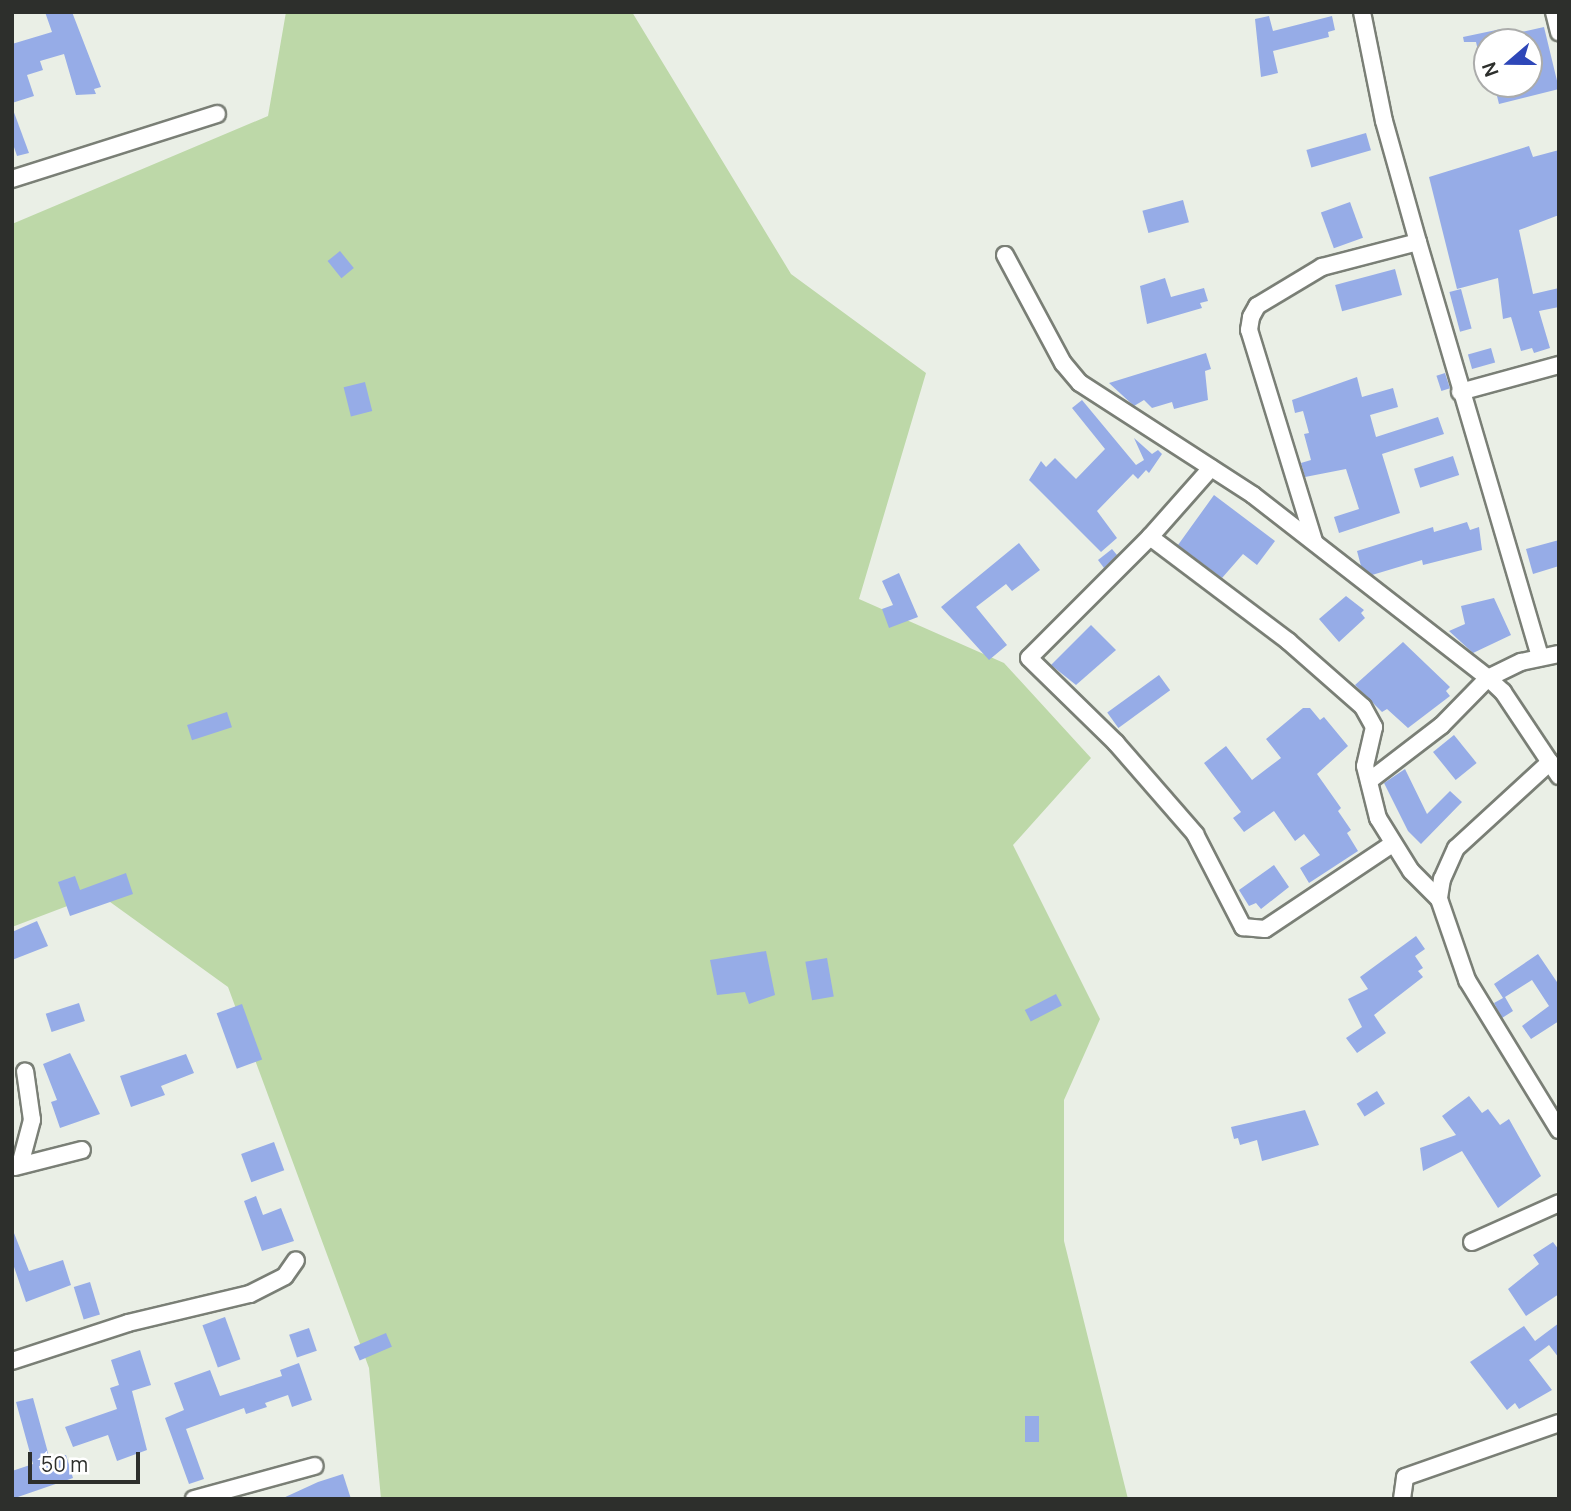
<!DOCTYPE html>
<html>
<head>
<meta charset="utf-8">
<style>
	body { margin:0 }
	#map { position:relative; width:1571px; height:1511px; overflow:hidden; background:#eaefe6; font-family:Manrope,sans-serif }
	div>[style] { position:absolute }
	.green>* { inset:0; background:#bdd8a8 }
	.building>* { inset:0; background:#96ace7; transform-origin:0 0 }
	.roads { filter:drop-shadow(2px 0 #7a7f76) drop-shadow(-2px 0 #7a7f76) drop-shadow(0 2px #7a7f76) drop-shadow(0 -2px #7a7f76) }
	.minor>* { height:16px; margin:-8px; padding:0 8px; transform-origin:8px; border-radius:8px; background:#fff }
	span { translate:-50% -50%; white-space:nowrap; text-align:center; line-height:1.15; -webkit-text-stroke:5px #fff; paint-order:stroke }
	.frame { position:absolute; inset:0; border:14px solid #2d2f2c; pointer-events:none }
	.north { position:absolute; left:1473px; top:28px; width:70px; height:70px; box-sizing:border-box; background:#fff; border:2px solid #abacab; border-radius:50%; rotate:250deg; font-size:19px; font-weight:700; line-height:28px; text-align:center; color:#2d2f2c }
	.north::after { content:''; display:block; margin:auto; width:24px; height:32px; background:#2e47b8; clip-path:polygon(50% 0,100% 100%,50% 72%,0 100%) }
	.scale { position:absolute; left:28px; top:1452px; width:112px; height:32px; box-sizing:border-box; border:4px solid #2d2f2c; border-top:0; padding-left:9px; font-size:21px; line-height:24px; white-space:nowrap; color:#2d2f2c; -webkit-text-stroke:5px #fff; paint-order:stroke }
</style>
</head>
<body>
<div id="map">
	<div class="green">
		<div style="clip-path:polygon(286px 12px,632px 12px,791px 274px,926px 373px,859px 599px,1004px 663px,1091px 758px,1013px 845px,1100px 1019px,1064px 1100px,1064px 1241px,1128px 1499px,381px 1499px,369px 1368px,228px 987px,99px 894px,12px 927px,12px 224px,268px 116px)"></div>
	</div>
	<div class="building">
		<div style="clip-path:polygon(45px 12px,72px 12px,101px 87px,94px 89px,96px 94px,76px 95px,64px 54px,40px 61px,43px 70px,27px 75px,34px 96px,12px 103px,12px 44px,52px 32px)"></div>
		<div style="clip-path:polygon(1269px 16px,1273px 31px,1332px 16px,1335px 30px,1328px 32px,1329px 37px,1273px 51px,1278px 73px,1261px 77px,1255px 19px)"></div>
		<div style="clip-path:polygon(1544px 27px,1559px 89px,1499px 104px,1494px 84px,1529px 84px,1529px 42px,1487px 42px,1487px 67px,1482px 68px,1476px 42px,1464px 42px,1463px 37px,1501px 29px,1503px 36px)"></div>
		<div style="clip-path:polygon(12px 107px,29px 153px,17px 156px,12px 141px)"></div>
		<div style="left:1366px;top:133px;width:18px;height:62px;rotate:74deg"></div>
		<div style="clip-path:polygon(1529px 146px,1533px 157px,1559px 150px,1559px 215px,1519px 230px,1533px 294px,1559px 288px,1559px 307px,1539px 311px,1550px 348px,1534px 353px,1532px 348px,1521px 351px,1511px 317px,1503px 319px,1498px 278px,1457px 289px,1429px 177px)"></div>
		<div style="left:1183px;top:200px;width:23px;height:42px;rotate:75deg"></div>
		<div style="left:1350px;top:202px;width:38px;height:31px;rotate:70deg"></div>
		<div style="left:340px;top:251px;width:22px;height:16px;rotate:51deg"></div>
		<div style="left:1395px;top:269px;width:27px;height:62px;rotate:75deg"></div>
		<div style="clip-path:polygon(1165px 278px,1171px 297px,1204px 288px,1208px 301px,1200px 303px,1202px 308px,1147px 324px,1140px 286px)"></div>
		<div style="left:1461px;top:289px;width:41px;height:12px;rotate:75deg"></div>
		<div style="left:1491px;top:348px;width:15px;height:24px;rotate:74deg"></div>
		<div style="clip-path:polygon(1206px 353px,1211px 369px,1205px 371px,1208px 400px,1174px 409px,1172px 402px,1152px 408px,1144px 400px,1134px 406px,1109px 383px)"></div>
		<div style="left:1445px;top:373px;width:16px;height:9px;rotate:72deg"></div>
		<div style="clip-path:polygon(1357px 377px,1362px 397px,1393px 388px,1398px 407px,1370px 415px,1376px 437px,1438px 417px,1444px 434px,1382px 454px,1400px 513px,1339px 533px,1334px 517px,1359px 509px,1346px 469px,1305px 477px,1301px 463px,1311px 460px,1304px 434px,1309px 433px,1303px 411px,1295px 413px,1292px 400px)"></div>
		<div style="left:365px;top:382px;width:30px;height:22px;rotate:76deg"></div>
		<div style="clip-path:polygon(1082px 400px,1136px 465px,1144px 460px,1134px 438px,1152px 454px,1158px 450px,1162px 454px,1149px 473px,1146px 470px,1138px 479px,1133px 474px,1097px 511px,1117px 538px,1101px 552px,1029px 480px,1041px 461px,1046px 467px,1055px 458px,1076px 479px,1105px 449px,1072px 408px)"></div>
		<div style="left:1453px;top:456px;width:20px;height:41px;rotate:72deg"></div>
		<div style="clip-path:polygon(1214px 495px,1275px 541px,1257px 565px,1243px 554px,1222px 578px,1178px 545px)"></div>
		<div style="clip-path:polygon(1467px 522px,1470px 530px,1479px 527px,1482px 550px,1423px 565px,1422px 560px,1372px 575px,1361px 566px,1357px 551px,1433px 527px,1434px 532px)"></div>
		<div style="clip-path:polygon(1559px 540px,1559px 566px,1533px 574px,1526px 549px)"></div>
		<div style="clip-path:polygon(1019px 543px,1040px 570px,1012px 591px,1006px 584px,976px 607px,1007px 645px,989px 660px,941px 607px)"></div>
		<div style="clip-path:polygon(1112px 549px,1117px 555px,1104px 568px,1098px 560px)"></div>
		<div style="clip-path:polygon(899px 573px,918px 617px,889px 628px,882px 609px,893px 605px,882px 581px)"></div>
		<div style="clip-path:polygon(1346px 596px,1364px 610px,1361px 613px,1365px 618px,1339px 642px,1319px 619px)"></div>
		<div style="clip-path:polygon(1494px 598px,1511px 635px,1473px 653px,1449px 631px,1465px 624px,1461px 606px)"></div>
		<div style="clip-path:polygon(1091px 625px,1116px 650px,1076px 685px,1051px 665px)"></div>
		<div style="clip-path:polygon(1403px 642px,1450px 687px,1446px 691px,1450px 696px,1408px 728px,1387px 709px,1382px 712px,1355px 685px)"></div>
		<div style="left:1159px;top:675px;width:19px;height:64px;rotate:54deg"></div>
		<div style="clip-path:polygon(1303px 708px,1310px 708px,1320px 720px,1324px 717px,1348px 746px,1317px 774px,1341px 808px,1338px 811px,1351px 830px,1347px 833px,1358px 851px,1309px 883px,1300px 868px,1320px 855px,1304px 834px,1295px 841px,1274px 811px,1244px 832px,1233px 818px,1241px 812px,1204px 763px,1226px 746px,1252px 780px,1281px 758px,1266px 739px)"></div>
		<div style="left:227px;top:712px;width:16px;height:42px;rotate:72deg"></div>
		<div style="left:1454px;top:735px;width:36px;height:27px;rotate:51deg"></div>
		<div style="clip-path:polygon(1405px 769px,1427px 814px,1450px 791px,1462px 802px,1421px 844px,1408px 831px,1384px 783px)"></div>
		<div style="clip-path:polygon(1274px 865px,1289px 887px,1261px 909px,1256px 903px,1249px 906px,1239px 890px)"></div>
		<div style="clip-path:polygon(126px 873px,133px 894px,70px 916px,58px 882px,75px 876px,80px 890px)"></div>
		<div style="clip-path:polygon(37px 921px,48px 946px,12px 960px,12px 932px)"></div>
		<div style="clip-path:polygon(1416px 936px,1425px 949px,1415px 956px,1423px 968px,1418px 971px,1423px 977px,1374px 1015px,1386px 1033px,1357px 1053px,1346px 1038px,1362px 1027px,1348px 999px,1368px 989px,1360px 977px)"></div>
		<div style="clip-path:polygon(766px 951px,775px 995px,749px 1004px,745px 992px,717px 995px,710px 960px)"></div>
		<div style="clip-path:polygon(1538px 954px,1559px 985px,1559px 1021px,1531px 1039px,1522px 1026px,1549px 1006px,1532px 980px,1505px 997px,1513px 1011px,1502px 1018px,1494px 1003px,1503px 998px,1494px 984px)"></div>
		<div style="left:827px;top:958px;width:39px;height:22px;rotate:80deg"></div>
		<div style="left:1056px;top:994px;width:13px;height:35px;rotate:63deg"></div>
		<div style="left:79px;top:1003px;width:19px;height:35px;rotate:72deg"></div>
		<div style="left:242px;top:1004px;width:59px;height:27px;rotate:70deg"></div>
		<div style="clip-path:polygon(70px 1053px,100px 1114px,60px 1128px,51px 1102px,57px 1100px,43px 1064px)"></div>
		<div style="clip-path:polygon(186px 1054px,194px 1073px,161px 1086px,165px 1095px,131px 1107px,120px 1076px)"></div>
		<div style="left:1377px;top:1091px;width:15px;height:24px;rotate:58deg"></div>
		<div style="clip-path:polygon(1469px 1096px,1482px 1113px,1488px 1109px,1500px 1125px,1509px 1119px,1541px 1176px,1498px 1208px,1462px 1151px,1423px 1171px,1420px 1148px,1456px 1135px,1442px 1116px)"></div>
		<div style="clip-path:polygon(1305px 1110px,1319px 1145px,1262px 1161px,1257px 1140px,1240px 1145px,1238px 1138px,1234px 1139px,1231px 1127px)"></div>
		<div style="left:274px;top:1142px;width:30px;height:35px;rotate:70deg"></div>
		<div style="clip-path:polygon(256px 1196px,263px 1215px,281px 1208px,294px 1241px,262px 1251px,244px 1201px)"></div>
		<div style="clip-path:polygon(12px 1228px,29px 1271px,63px 1260px,71px 1285px,26px 1302px,12px 1261px)"></div>
		<div style="clip-path:polygon(1553px 1242px,1559px 1250px,1559px 1294px,1526px 1316px,1508px 1289px,1539px 1264px,1533px 1255px)"></div>
		<div style="left:90px;top:1282px;width:34px;height:17px;rotate:73deg"></div>
		<div style="left:225px;top:1317px;width:45px;height:24px;rotate:70deg"></div>
		<div style="clip-path:polygon(1559px 1323px,1559px 1358px,1549px 1345px,1529px 1360px,1552px 1390px,1519px 1409px,1515px 1403px,1507px 1410px,1470px 1362px,1524px 1326px,1535px 1341px)"></div>
		<div style="left:309px;top:1328px;width:24px;height:21px;rotate:71deg"></div>
		<div style="left:386px;top:1333px;width:15px;height:35px;rotate:67deg"></div>
		<div style="clip-path:polygon(140px 1350px,151px 1385px,132px 1391px,147px 1450px,117px 1461px,108px 1435px,73px 1447px,65px 1427px,117px 1409px,110px 1388px,119px 1385px,111px 1360px)"></div>
		<div style="clip-path:polygon(299px 1363px,312px 1400px,292px 1407px,288px 1395px,265px 1403px,267px 1407px,246px 1414px,244px 1408px,186px 1429px,204px 1479px,189px 1484px,165px 1418px,184px 1410px,174px 1383px,210px 1370px,220px 1396px,282px 1376px,280px 1370px)"></div>
		<div style="clip-path:polygon(33px 1398px,50px 1460px,66px 1455px,73px 1478px,12px 1499px,12px 1471px,33px 1464px,16px 1402px)"></div>
		<div style="left:1025px;top:1416px;width:14px;height:26px"></div>
		<div style="clip-path:polygon(343px 1474px,351px 1499px,281px 1499px,318px 1482px)"></div>
	</div>
	<div class="roads">
		<div class="minor">
			<div style="left:1362px;top:12px;width:111px;rotate:78.6deg"></div>
			<div style="left:1384px;top:121px;width:126px;rotate:74.3deg"></div>
			<div style="left:1554px;top:12px;width:21px;rotate:76deg"></div>
			<div style="left:12px;top:179px;width:215px;rotate:-17.6deg"></div>
			<div style="left:1005px;top:255px;width:123px;rotate:61.8deg"></div>
			<div style="left:1063px;top:363px;width:26px;rotate:50deg"></div>
			<div style="left:1080px;top:383px;width:206px;rotate:32.9deg"></div>
			<div style="left:1253px;top:495px;width:298px;rotate:37.9deg"></div>
			<div style="left:1488px;top:678px;width:21px;rotate:43deg"></div>
			<div style="left:1503px;top:692px;width:101px;rotate:56.3deg"></div>
			<div style="left:1460px;top:392px;width:103px;rotate:-15.3deg"></div>
			<div style="left:1211px;top:468px;width:92px;rotate:131.5deg"></div>
			<div style="left:1150px;top:537px;width:171px;rotate:135deg"></div>
			<div style="left:1029px;top:658px;width:122px;rotate:44.3deg"></div>
			<div style="left:1116px;top:743px;width:121px;rotate:49deg"></div>
			<div style="left:1195px;top:834px;width:105px;rotate:62.7deg"></div>
			<div style="left:1243px;top:927px;width:22px;rotate:5deg"></div>
			<div style="left:1265px;top:929px;width:151px;rotate:-33.7deg"></div>
			<div style="left:1150px;top:537px;width:173px;rotate:37deg"></div>
			<div style="left:1288px;top:641px;width:100px;rotate:41.3deg"></div>
			<div style="left:1363px;top:707px;width:23px;rotate:61deg"></div>
			<div style="left:1374px;top:727px;width:40px;rotate:103deg"></div>
			<div style="left:1365px;top:766px;width:54px;rotate:76deg"></div>
			<div style="left:1378px;top:818px;width:62px;rotate:58.1deg"></div>
			<div style="left:1411px;top:871px;width:40px;rotate:45deg"></div>
			<div style="left:1314px;top:541px;width:221px;rotate:-107.1deg"></div>
			<div style="left:1249px;top:330px;width:13px;rotate:-81deg"></div>
			<div style="left:1251px;top:317px;width:13px;rotate:-61deg"></div>
			<div style="left:1257px;top:306px;width:76px;rotate:-31deg"></div>
			<div style="left:1322px;top:267px;width:99px;rotate:-14.6deg"></div>
			<div style="left:1418px;top:242px;width:433px;rotate:73.6deg"></div>
			<div style="left:1550px;top:762px;width:127px;rotate:137.5deg"></div>
			<div style="left:1456px;top:848px;width:34px;rotate:114deg"></div>
			<div style="left:1442px;top:879px;width:20px;rotate:99deg"></div>
			<div style="left:1439px;top:899px;width:86px;rotate:70.9deg"></div>
			<div style="left:1467px;top:980px;width:176px;rotate:58.5deg"></div>
			<div style="left:1369px;top:781px;width:91px;rotate:-37.4deg"></div>
			<div style="left:1441px;top:726px;width:67px;rotate:-45.6deg"></div>
			<div style="left:1488px;top:678px;width:37px;rotate:-26deg"></div>
			<div style="left:1521px;top:662px;width:39px;rotate:-12deg"></div>
			<div style="left:20px;top:1165px;width:47px;rotate:-75.1deg"></div>
			<div style="left:32px;top:1120px;width:49px;rotate:-98.1deg"></div>
			<div style="left:15px;top:1167px;width:69px;rotate:-14.2deg"></div>
			<div style="left:1472px;top:1242px;width:95px;rotate:-24.1deg"></div>
			<div style="left:12px;top:1361px;width:122px;rotate:-18.1deg"></div>
			<div style="left:128px;top:1323px;width:125px;rotate:-13.4deg"></div>
			<div style="left:250px;top:1294px;width:39px;rotate:-27deg"></div>
			<div style="left:285px;top:1276px;width:19px;rotate:-55deg"></div>
			<div style="left:194px;top:1499px;width:125px;rotate:-15.3deg"></div>
			<div style="left:1402px;top:1499px;width:22px;rotate:-82deg"></div>
			<div style="left:1405px;top:1477px;width:163px;rotate:-19.3deg"></div>
		</div>
	</div>
	<div class="frame"></div>
	<div class="north">N</div>
	<div class="scale">50 m</div>
</div>
</body>
</html>
